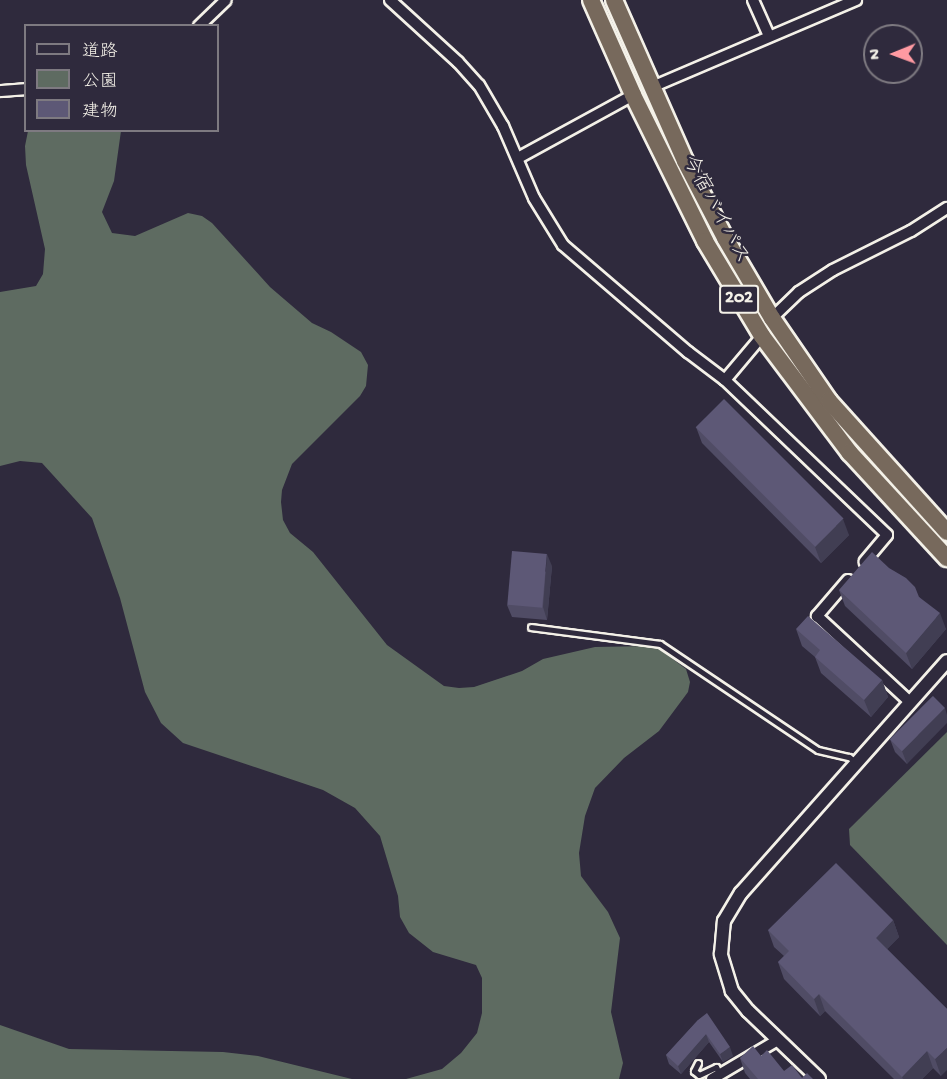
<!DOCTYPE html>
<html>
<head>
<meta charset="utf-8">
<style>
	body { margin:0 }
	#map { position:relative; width:947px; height:1079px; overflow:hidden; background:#2f2a3d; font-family:"Gochi Hand","Klee One",sans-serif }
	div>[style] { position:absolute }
	.green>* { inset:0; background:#5e6b61 }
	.roads { filter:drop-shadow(2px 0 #f4f1e8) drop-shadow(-2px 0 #f4f1e8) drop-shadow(0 2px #f4f1e8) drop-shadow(0 -2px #f4f1e8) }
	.service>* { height:5px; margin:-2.5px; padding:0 2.5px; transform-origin:2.5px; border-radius:2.5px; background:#2f2a3d }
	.minor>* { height:10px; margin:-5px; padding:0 5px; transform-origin:5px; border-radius:5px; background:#2f2a3d }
	.tertiary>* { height:12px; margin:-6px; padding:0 6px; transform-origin:6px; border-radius:6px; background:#2f2a3d }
	.trunk>* { height:16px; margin:-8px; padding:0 8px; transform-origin:8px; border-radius:8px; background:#77695c }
	.wall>* { inset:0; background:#504c65 }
	.shaded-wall>* { inset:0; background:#413e53 }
	.building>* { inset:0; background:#5d5876; transform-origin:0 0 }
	span { translate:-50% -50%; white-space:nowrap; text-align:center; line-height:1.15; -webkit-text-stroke:5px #2f2a3d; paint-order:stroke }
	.shield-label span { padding:2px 4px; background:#2f2a3d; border:2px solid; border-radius:4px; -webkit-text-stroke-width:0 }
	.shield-label { font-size:18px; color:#f4f1e8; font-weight:700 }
	.street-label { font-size:20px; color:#f4f1e8 }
	.legend { position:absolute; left:24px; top:24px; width:195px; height:108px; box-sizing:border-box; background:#2f2a3d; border:2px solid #7e7a81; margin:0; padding:8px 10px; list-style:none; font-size:18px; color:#f4f1e8 }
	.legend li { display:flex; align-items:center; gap:12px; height:30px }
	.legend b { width:30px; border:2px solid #7e7a81 }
	.north { position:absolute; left:863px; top:24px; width:60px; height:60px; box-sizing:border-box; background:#2f2a3d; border:2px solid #7e7a81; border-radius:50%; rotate:269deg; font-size:16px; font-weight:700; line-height:24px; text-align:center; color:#f4f1e8 }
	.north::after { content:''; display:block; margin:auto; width:21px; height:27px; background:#ff9aa2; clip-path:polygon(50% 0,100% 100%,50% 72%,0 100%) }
</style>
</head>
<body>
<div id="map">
	<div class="green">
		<div style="clip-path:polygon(28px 131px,121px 131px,114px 181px,102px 212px,112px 233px,135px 236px,188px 213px,202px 216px,212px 223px,270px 287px,312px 323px,331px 332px,361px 352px,368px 365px,366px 386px,360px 396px,292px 464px,282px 490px,281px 502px,283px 520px,290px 533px,313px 552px,387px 645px,444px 686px,459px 688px,474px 687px,522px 671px,543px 659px,595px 647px,649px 646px,658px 648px,686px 669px,690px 682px,688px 692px,659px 731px,624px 758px,595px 788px,585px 816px,579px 853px,581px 876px,608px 912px,620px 938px,611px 1012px,623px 1063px,619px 1079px,406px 1079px,442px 1069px,461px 1053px,477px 1033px,482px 1013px,482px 978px,476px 965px,433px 952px,409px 933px,400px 917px,398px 896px,380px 836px,355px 808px,323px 790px,183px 743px,161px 723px,145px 692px,120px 598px,92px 518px,42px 463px,20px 461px,0 466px,0 292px,36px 286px,43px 274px,45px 249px,26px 165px,25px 146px)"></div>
		<div style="clip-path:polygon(947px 732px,947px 945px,850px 845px,849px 829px)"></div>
		<div style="clip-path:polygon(0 1025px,69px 1049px,223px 1052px,258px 1056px,352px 1079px,371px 1079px,0 1079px)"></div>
	</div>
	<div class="roads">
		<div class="service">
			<div style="left:531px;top:627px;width:130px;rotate:7.5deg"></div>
			<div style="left:660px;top:644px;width:190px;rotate:33.9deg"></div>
			<div style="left:818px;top:750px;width:32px;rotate:13deg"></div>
			<div style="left:849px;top:757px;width:9px;rotate:36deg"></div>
			<div style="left:698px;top:1063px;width:9px;rotate:117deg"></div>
			<div style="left:694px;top:1071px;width:6px;rotate:39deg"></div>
			<div style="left:699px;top:1075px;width:19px;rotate:-25deg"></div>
			<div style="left:716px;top:1067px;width:7px;rotate:63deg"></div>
		</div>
		<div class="minor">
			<div style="left:390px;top:0;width:92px;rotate:42.4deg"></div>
			<div style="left:458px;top:62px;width:31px;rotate:48deg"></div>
			<div style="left:479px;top:85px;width:48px;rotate:59.7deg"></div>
			<div style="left:503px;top:126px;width:78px;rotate:66.7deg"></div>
			<div style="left:534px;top:198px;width:55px;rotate:58.3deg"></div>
			<div style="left:563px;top:245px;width:165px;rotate:40.6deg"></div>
			<div style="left:688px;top:352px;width:46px;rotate:37.1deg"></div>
			<div style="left:725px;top:380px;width:224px;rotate:43.7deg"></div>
			<div style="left:887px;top:535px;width:35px;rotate:130deg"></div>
			<div style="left:753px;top:0;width:39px;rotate:66deg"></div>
			<div style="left:199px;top:26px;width:37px;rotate:-44deg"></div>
			<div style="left:652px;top:87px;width:222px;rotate:-23.1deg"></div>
			<div style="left:0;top:91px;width:26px;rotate:-4deg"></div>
			<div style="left:518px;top:158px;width:131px;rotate:-28.7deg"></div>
			<div style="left:772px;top:318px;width:37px;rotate:-44deg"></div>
			<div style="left:799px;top:292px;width:40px;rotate:-32.9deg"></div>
			<div style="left:833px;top:270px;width:87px;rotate:-26.6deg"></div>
			<div style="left:911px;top:231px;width:43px;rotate:-32.6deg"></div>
			<div style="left:725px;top:380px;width:57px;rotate:-49.9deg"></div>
			<div style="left:848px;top:580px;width:48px;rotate:130.7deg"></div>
			<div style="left:817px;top:616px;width:127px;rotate:42.8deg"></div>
			<div style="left:712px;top:1079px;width:77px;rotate:-30.6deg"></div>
		</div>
		<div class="tertiary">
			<div style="left:819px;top:1079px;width:98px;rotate:-136.2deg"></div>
			<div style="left:748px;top:1011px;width:26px;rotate:-129deg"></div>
			<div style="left:732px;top:991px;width:39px;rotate:-107deg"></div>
			<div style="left:721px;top:954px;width:33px;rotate:-85deg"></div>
			<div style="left:724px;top:921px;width:33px;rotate:-59deg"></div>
			<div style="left:741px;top:893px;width:310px;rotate:-48.4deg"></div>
		</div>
		<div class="trunk">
			<div style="left:591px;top:0;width:104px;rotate:66.1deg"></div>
			<div style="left:633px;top:95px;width:163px;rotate:63.7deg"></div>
			<div style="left:705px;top:241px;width:111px;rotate:59deg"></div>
			<div style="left:762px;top:336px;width:146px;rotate:53.1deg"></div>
			<div style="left:850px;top:453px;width:143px;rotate:47.3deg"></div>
			<div style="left:614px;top:0;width:176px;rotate:66.2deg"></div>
			<div style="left:685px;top:161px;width:87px;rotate:62.5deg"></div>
			<div style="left:725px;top:238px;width:93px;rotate:59.6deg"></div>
			<div style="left:772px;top:318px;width:101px;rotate:55.5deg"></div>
			<div style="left:829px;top:401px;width:176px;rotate:48deg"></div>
		</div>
	</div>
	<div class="wall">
		<div style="clip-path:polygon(696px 427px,849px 535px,821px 563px,702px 443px)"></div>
		<div style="clip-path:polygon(552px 566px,547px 620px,512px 617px,507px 605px)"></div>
		<div style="clip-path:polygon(839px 590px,919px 597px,946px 629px,912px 669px,845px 606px)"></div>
		<div style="clip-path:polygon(796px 629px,882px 680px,888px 697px,871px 717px,821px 673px,815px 657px,802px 646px)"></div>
		<div style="clip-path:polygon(933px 696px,907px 764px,895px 752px,890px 739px)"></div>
		<div style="clip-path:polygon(893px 920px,899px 937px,887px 949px,947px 1009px,941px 1076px,933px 1068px,922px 1079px,894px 1079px,825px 1011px,820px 1016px,784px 979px,778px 962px,784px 956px,774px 947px,768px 930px)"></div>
		<div style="clip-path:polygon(698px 1020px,733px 1056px,723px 1062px,709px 1042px,681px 1074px,669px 1064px,666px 1055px)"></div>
		<div style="clip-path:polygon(761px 1056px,784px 1071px,802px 1078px,813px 1079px,750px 1079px,745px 1073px,740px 1058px)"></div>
	</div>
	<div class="shaded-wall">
		<div style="clip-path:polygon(843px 519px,849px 535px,821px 563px,815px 547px)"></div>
		<div style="clip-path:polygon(547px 554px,552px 566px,547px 620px,543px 607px)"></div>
		<div style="clip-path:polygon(940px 613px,946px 629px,912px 669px,906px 653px)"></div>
		<div style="clip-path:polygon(882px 680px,888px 697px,871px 717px,864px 700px)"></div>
		<div style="clip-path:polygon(945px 708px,947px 715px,947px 723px,907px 764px,902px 751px)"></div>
		<div style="clip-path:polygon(893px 920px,899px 937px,882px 954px,876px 938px)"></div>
		<div style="clip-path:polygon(819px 994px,825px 1011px,820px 1016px,814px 999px)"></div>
		<div style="clip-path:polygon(706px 1034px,709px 1042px,681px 1074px,678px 1066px)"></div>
		<div style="clip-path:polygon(730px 1047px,733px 1056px,723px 1062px,720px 1054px)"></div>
		<div style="clip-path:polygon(947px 1048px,947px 1070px,941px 1076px,935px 1059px)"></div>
		<div style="clip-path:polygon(927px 1051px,933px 1068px,922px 1079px,903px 1079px,902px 1077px)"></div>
	</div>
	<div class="building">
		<div style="left:724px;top:399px;width:169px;height:40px;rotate:45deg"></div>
		<div style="left:512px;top:551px;width:35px;height:54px;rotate:5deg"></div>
		<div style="clip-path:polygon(872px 552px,889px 568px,906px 578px,915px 587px,919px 597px,940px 613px,906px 653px,839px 590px)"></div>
		<div style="clip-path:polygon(808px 616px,882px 680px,864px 700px,815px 657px,820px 650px,796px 629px)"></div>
		<div style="left:933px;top:696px;width:17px;height:61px;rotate:45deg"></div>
		<div style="clip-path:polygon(836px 863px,893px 920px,876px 938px,947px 1009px,947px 1048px,935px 1059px,927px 1051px,902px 1077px,819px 994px,814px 999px,778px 962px,789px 951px,768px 930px)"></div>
		<div style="clip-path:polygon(707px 1013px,730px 1047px,720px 1054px,706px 1034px,678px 1066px,666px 1055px,698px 1020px)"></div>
		<div style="clip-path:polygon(753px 1046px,761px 1056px,767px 1050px,784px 1071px,792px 1065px,802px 1078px,807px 1073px,813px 1079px,758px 1079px,740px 1058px)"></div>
	</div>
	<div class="shield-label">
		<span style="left:739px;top:299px">202</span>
	</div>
	<div class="street-label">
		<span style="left:715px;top:210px;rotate:62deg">今宿バイパス</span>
	</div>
	<ul class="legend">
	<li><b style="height:8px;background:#2f2a3d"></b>道路</li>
	<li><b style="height:16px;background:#5e6b61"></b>公園</li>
	<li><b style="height:16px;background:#5d5876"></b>建物</li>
	</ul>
	<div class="north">N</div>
</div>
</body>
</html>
